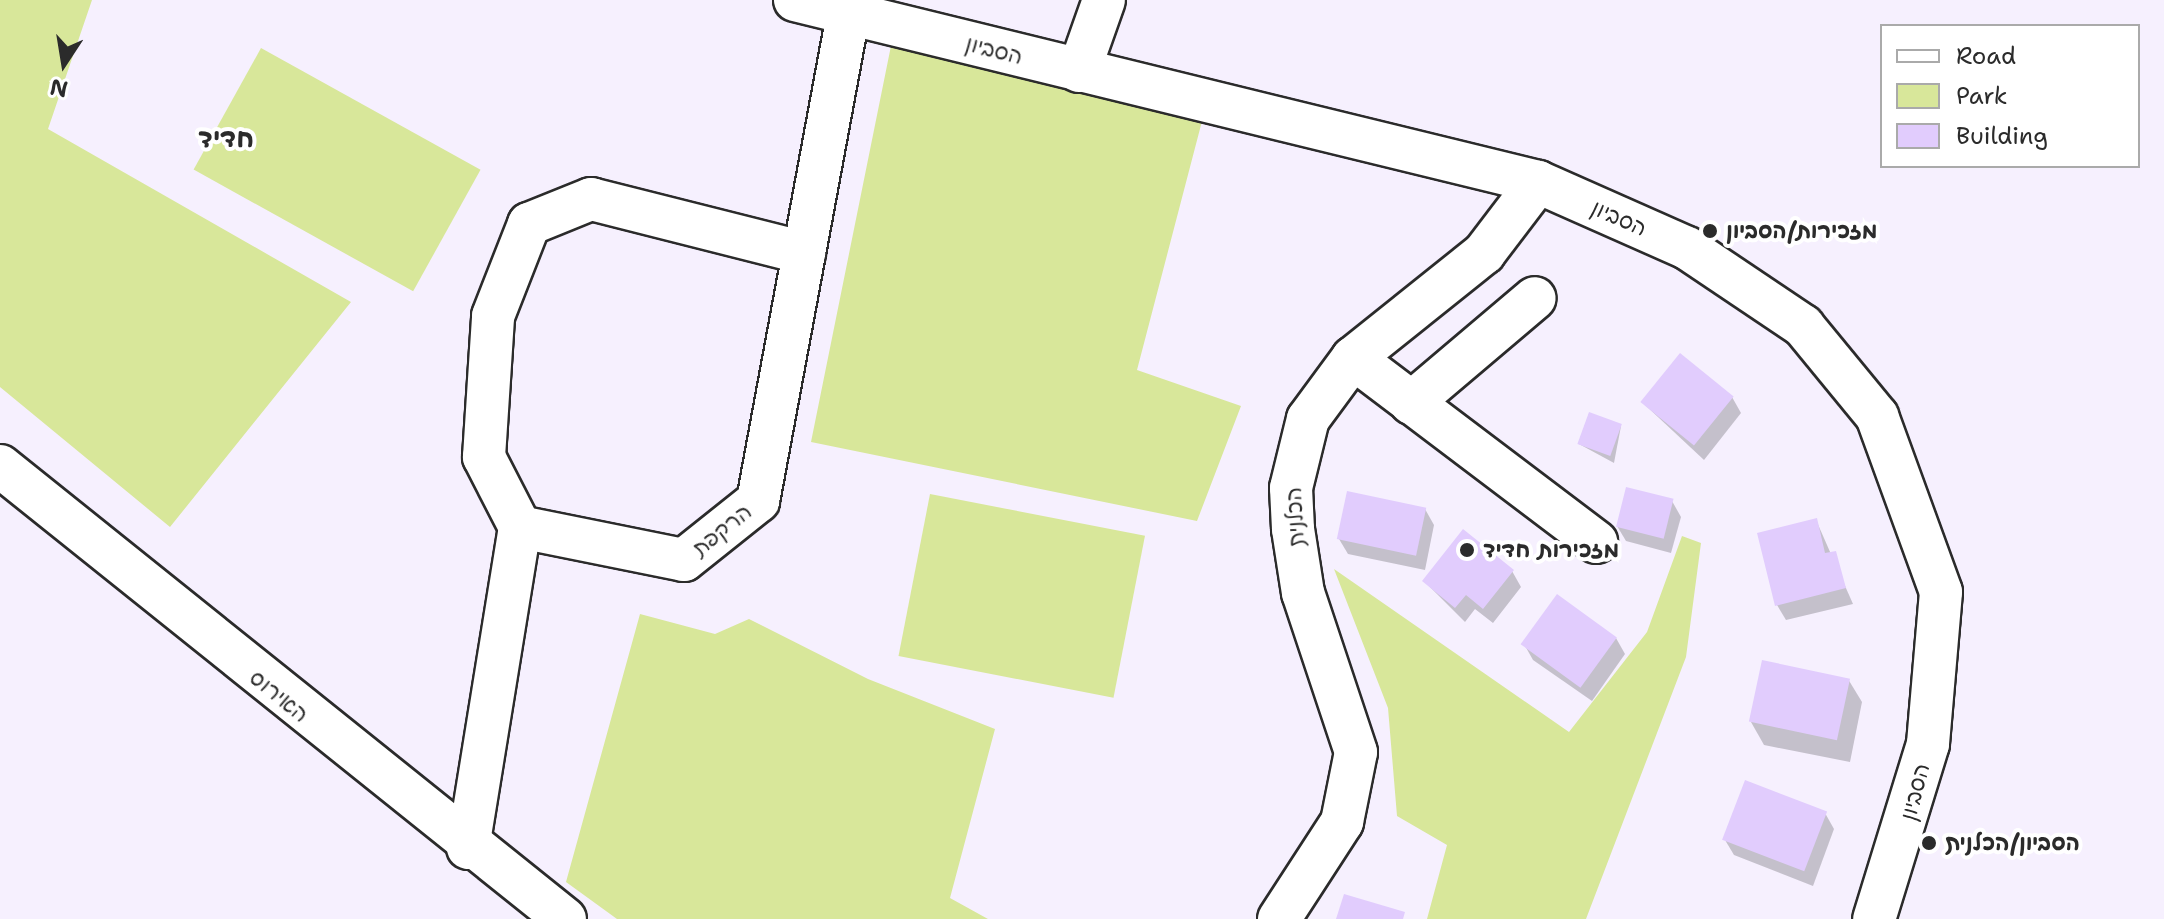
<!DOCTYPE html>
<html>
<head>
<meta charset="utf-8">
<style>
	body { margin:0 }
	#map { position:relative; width:2164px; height:919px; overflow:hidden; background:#f6f0fe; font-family:"Shantell Sans","Playpen Sans Hebrew",sans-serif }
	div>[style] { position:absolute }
	.green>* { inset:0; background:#d8e79a; transform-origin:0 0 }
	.shadow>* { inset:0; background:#0003 }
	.building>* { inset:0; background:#e1ccfd; transform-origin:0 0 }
	.roads { filter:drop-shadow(2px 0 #2b2b2b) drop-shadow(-2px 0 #2b2b2b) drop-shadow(0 2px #2b2b2b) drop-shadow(0 -2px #2b2b2b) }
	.minor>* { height:42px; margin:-21px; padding:0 21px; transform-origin:21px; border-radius:21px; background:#fff }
	.dots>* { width:22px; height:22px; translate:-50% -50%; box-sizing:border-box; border:4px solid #fff; border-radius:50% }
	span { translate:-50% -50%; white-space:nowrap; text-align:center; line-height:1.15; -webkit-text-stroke:8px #fff; paint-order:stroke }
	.street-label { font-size:22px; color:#2b2b2b }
	.poi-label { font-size:22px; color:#2b2b2b; font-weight:700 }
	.left { translate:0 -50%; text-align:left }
	.quarter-label { font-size:26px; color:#2b2b2b; font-weight:700 }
	.legend { position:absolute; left:1880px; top:24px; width:260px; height:144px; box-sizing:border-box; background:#fff; border:2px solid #aaa; margin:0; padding:10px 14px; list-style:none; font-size:24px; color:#2b2b2b }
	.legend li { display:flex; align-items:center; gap:16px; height:40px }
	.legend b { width:40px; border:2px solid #aaa }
	.north { position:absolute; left:24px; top:24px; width:80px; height:80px; -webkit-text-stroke:6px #fff; paint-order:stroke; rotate:192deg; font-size:22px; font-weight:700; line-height:32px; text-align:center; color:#2b2b2b }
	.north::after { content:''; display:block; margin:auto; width:28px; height:36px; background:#2b2b2b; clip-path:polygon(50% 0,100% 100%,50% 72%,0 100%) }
</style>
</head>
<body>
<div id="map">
	<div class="green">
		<div style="clip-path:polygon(0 0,92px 0,48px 129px,351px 302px,170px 527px,0 387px)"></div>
		<div style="clip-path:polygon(895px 26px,1207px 102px,1137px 370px,1241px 406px,1197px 521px,811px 442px)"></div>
		<div style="left:261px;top:48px;width:251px;height:139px;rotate:29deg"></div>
		<div style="left:930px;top:494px;width:219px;height:165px;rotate:11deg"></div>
		<div style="clip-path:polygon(1682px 536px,1701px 543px,1686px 657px,1586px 919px,1427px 919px,1447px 845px,1397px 816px,1388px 708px,1334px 569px,1569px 732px,1647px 632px)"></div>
		<div style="clip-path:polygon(640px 614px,715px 634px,749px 619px,868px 679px,995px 729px,950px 898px,988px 919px,617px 919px,566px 882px)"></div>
	</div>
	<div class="shadow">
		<div style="clip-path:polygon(1732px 397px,1741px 413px,1704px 460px,1643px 403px)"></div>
		<div style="clip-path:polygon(1621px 426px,1614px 463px,1579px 444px)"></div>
		<div style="clip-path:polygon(1672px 501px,1681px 517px,1671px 553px,1626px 541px,1617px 526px)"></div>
		<div style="clip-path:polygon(1425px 509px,1434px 525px,1425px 570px,1348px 554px,1339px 539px)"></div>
		<div style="clip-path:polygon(1816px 520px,1853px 604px,1786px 620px,1777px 605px)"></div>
		<div style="clip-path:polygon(1512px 571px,1521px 587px,1493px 623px,1475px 609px,1465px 622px,1424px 581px)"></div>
		<div style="clip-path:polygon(1616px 638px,1625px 654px,1592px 701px,1533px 660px,1524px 644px)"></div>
		<div style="clip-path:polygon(1848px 679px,1862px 702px,1850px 762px,1764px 745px,1751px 722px)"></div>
		<div style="clip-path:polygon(1825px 813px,1834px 829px,1813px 886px,1734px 855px,1725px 840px)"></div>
	</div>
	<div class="building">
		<div style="left:1680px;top:353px;width:69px;height:63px;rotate:39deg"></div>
		<div style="left:1589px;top:412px;width:35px;height:34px;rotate:20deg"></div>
		<div style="left:1626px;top:487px;width:49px;height:41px;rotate:14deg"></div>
		<div style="left:1347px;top:491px;width:81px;height:49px;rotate:12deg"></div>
		<div style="clip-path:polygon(1817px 518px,1825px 553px,1836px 551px,1846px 588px,1775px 606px,1757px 533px)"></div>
		<div style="clip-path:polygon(1463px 529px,1514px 570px,1483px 609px,1466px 595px,1455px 608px,1422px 581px)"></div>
		<div style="left:1557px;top:594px;width:74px;height:62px;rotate:36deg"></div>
		<div style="left:1762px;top:660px;width:90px;height:63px;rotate:12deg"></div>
		<div style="left:1745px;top:780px;width:88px;height:64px;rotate:21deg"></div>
		<div style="clip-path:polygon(1344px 894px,1405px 912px,1403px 919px,1336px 919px)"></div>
	</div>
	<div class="roads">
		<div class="minor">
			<div style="left:795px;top:0;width:765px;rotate:13.76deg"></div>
			<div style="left:1538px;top:182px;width:163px;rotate:23.9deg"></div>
			<div style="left:1687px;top:248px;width:140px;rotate:33.9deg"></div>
			<div style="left:1803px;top:326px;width:117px;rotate:50.6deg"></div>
			<div style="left:1877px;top:416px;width:187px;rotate:70deg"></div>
			<div style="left:1941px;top:592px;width:153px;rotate:94.9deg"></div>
			<div style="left:1928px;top:744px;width:183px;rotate:107.1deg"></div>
			<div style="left:1079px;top:71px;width:75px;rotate:-70.6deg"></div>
			<div style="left:1353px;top:358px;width:305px;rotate:37.1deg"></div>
			<div style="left:1411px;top:403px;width:162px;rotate:-40.3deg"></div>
			<div style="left:0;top:466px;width:724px;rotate:38.72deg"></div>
			<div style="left:520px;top:527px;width:79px;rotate:-117.2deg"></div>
			<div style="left:484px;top:457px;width:141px;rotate:-86.3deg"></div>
			<div style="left:493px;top:316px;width:99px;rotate:-68.6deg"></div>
			<div style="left:529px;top:224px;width:67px;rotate:-22deg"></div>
			<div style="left:591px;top:199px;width:220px;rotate:14.2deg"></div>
			<div style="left:468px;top:848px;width:325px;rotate:-80.8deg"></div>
			<div style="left:520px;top:527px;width:167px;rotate:11.4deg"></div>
			<div style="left:684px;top:560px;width:95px;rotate:-38.6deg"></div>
			<div style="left:758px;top:501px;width:494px;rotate:-79.5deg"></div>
			<div style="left:1279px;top:919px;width:116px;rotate:-57deg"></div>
			<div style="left:1342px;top:822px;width:71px;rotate:-78.7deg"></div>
			<div style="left:1356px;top:752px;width:168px;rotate:-108.4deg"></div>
			<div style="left:1303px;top:593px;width:65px;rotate:-98.9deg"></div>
			<div style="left:1293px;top:529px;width:41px;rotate:-92.8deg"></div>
			<div style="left:1291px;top:488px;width:71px;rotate:-76.2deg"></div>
			<div style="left:1308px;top:419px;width:76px;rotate:-53.6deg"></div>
			<div style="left:1353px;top:358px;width:168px;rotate:-38.7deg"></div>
			<div style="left:1484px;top:253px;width:89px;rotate:-52.7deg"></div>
		</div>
	</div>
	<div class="dots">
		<div style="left:1710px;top:231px;background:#2b2b2b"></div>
		<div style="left:1467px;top:550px;background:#2b2b2b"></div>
		<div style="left:1929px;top:843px;background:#2b2b2b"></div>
	</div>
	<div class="street-label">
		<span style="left:994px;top:50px;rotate:14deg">הסביון</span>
		<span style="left:1619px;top:218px;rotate:24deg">הסביון</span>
		<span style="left:1295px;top:517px;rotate:-93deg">הכלנית</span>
		<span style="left:722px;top:530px;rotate:-39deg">הרקפת</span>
		<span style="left:279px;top:696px;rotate:39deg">האירוס</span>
		<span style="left:1915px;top:792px;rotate:-75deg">הסביון</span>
	</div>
	<div class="poi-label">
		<span class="left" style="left:1726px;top:231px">מזכירות/הסביון</span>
		<span class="left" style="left:1483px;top:550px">מזכירות חדיד</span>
		<span class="left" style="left:1945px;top:843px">הסביון/הכלנית</span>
	</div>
	<div class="quarter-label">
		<span style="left:226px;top:138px">חדיד</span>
	</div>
	<ul class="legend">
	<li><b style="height:10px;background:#fff"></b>Road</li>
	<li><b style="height:22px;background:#d8e79a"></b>Park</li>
	<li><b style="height:22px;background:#e1ccfd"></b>Building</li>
	</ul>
	<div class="north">N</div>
</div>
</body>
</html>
